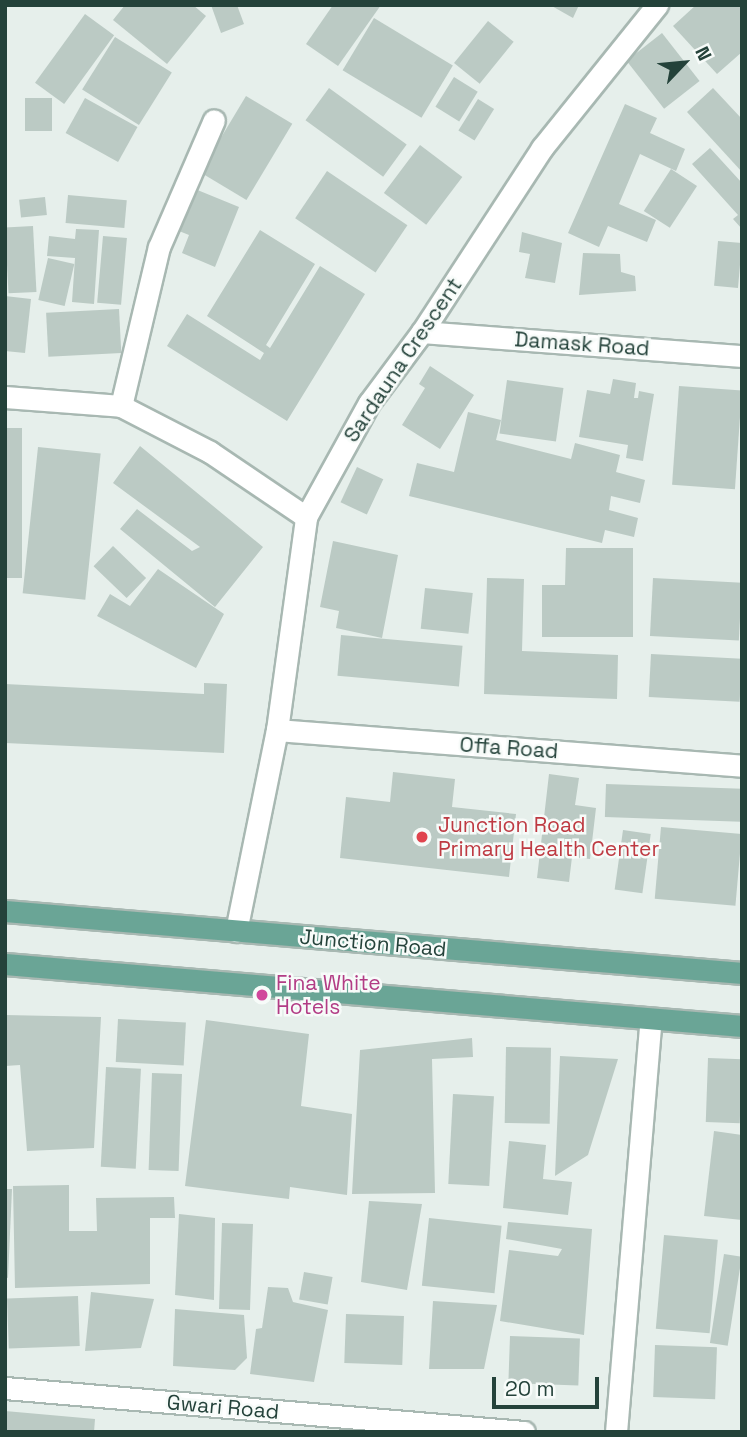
<!DOCTYPE html>
<html>
<head>
<meta charset="utf-8">
<style>
	body { margin:0 }
	#map { position:relative; width:747px; height:1437px; overflow:hidden; background:#e6efeb; font-family:"Space Grotesk",sans-serif }
	div>[style] { position:absolute }
	.building>* { inset:0; background:#bbcac4; transform-origin:0 0 }
	.roads { filter:drop-shadow(2px 0 #a8b8b2) drop-shadow(-2px 0 #a8b8b2) drop-shadow(0 2px #a8b8b2) drop-shadow(0 -2px #a8b8b2) }
	.minor>* { height:21px; margin:-10.5px; padding:0 10.5px; transform-origin:10.5px; border-radius:10.5px; background:#fff }
	.major>* { height:21px; margin:-10.5px; padding:0 10.5px; transform-origin:10.5px; border-radius:10.5px; background:#6aa596 }
	.dots>* { width:19px; height:19px; translate:-50% -50%; box-sizing:border-box; border:4px solid #f7fbf9; border-radius:50% }
	span { translate:-50% -50%; white-space:nowrap; text-align:center; line-height:1.15; -webkit-text-stroke:5px #f7fbf9; paint-order:stroke }
	.street-label { font-size:21px; color:#24423a }
	.health-label { font-size:21px; color:#be3a42 }
	.left { translate:0 -50%; text-align:left }
	.hotel-label { font-size:21px; color:#b23c85 }
	.frame { position:absolute; inset:0; border:7px solid #24423a; pointer-events:none }
	.north { position:absolute; left:649px; top:28px; width:70px; height:70px; -webkit-text-stroke:5px #f7fbf9; paint-order:stroke; rotate:64deg; font-size:19px; font-weight:700; line-height:28px; text-align:center; color:#24423a }
	.north::after { content:''; display:block; margin:auto; width:24px; height:32px; background:#24423a; clip-path:polygon(50% 0,100% 100%,50% 72%,0 100%) }
	.scale { position:absolute; left:492px; top:1377px; width:107px; height:32px; box-sizing:border-box; border:4px solid #24423a; border-top:0; padding-left:9px; font-size:21px; line-height:24px; white-space:nowrap; color:#24423a; -webkit-text-stroke:5px #f7fbf9; paint-order:stroke }
</style>
</head>
<body>
<div id="map">
	<div class="building">
		<div style="clip-path:polygon(125px 5px,193px 5px,206px 16px,167px 64px,113px 20px)"></div>
		<div style="clip-path:polygon(211px 5px,237px 5px,244px 24px,221px 33px)"></div>
		<div style="clip-path:polygon(333px 5px,381px 5px,338px 66px,306px 44px)"></div>
		<div style="clip-path:polygon(550px 5px,579px 5px,573px 18px)"></div>
		<div style="clip-path:polygon(696px 5px,742px 6px,742px 52px,717px 74px,673px 26px)"></div>
		<div style="left:85px;top:14px;width:36px;height:85px;rotate:36deg"></div>
		<div style="left:374px;top:18px;width:92px;height:61px;rotate:31deg"></div>
		<div style="left:488px;top:21px;width:33px;height:54px;rotate:39deg"></div>
		<div style="left:662px;top:33px;width:61px;height:45px;rotate:52deg"></div>
		<div style="left:115px;top:37px;width:67px;height:62px;rotate:32deg"></div>
		<div style="left:454px;top:77px;width:28px;height:35px;rotate:32deg"></div>
		<div style="left:329px;top:88px;width:96px;height:40px;rotate:36deg"></div>
		<div style="clip-path:polygon(713px 88px,742px 119px,742px 172px,687px 112px)"></div>
		<div style="left:246px;top:96px;width:54px;height:89px;rotate:31deg"></div>
		<div style="left:25px;top:98px;width:27px;height:33px"></div>
		<div style="left:85px;top:98px;width:60px;height:40px;rotate:29deg"></div>
		<div style="left:478px;top:99px;width:19px;height:37px;rotate:32deg"></div>
		<div style="clip-path:polygon(625px 104px,657px 118px,650px 133px,685px 149px,676px 171px,640px 154px,619px 204px,656px 220px,647px 242px,608px 226px,599px 247px,568px 233px)"></div>
		<div style="left:420px;top:145px;width:53px;height:60px;rotate:37deg"></div>
		<div style="clip-path:polygon(710px 148px,742px 183px,742px 229px,733px 219px,738px 215px,692px 164px)"></div>
		<div style="left:671px;top:169px;width:31px;height:50px;rotate:33deg"></div>
		<div style="left:327px;top:171px;width:97px;height:57px;rotate:34deg"></div>
		<div style="clip-path:polygon(195px 189px,239px 207px,215px 267px,182px 253px,189px 235px,179px 231px)"></div>
		<div style="left:68px;top:195px;width:59px;height:28px;rotate:5deg"></div>
		<div style="left:45px;top:197px;width:18px;height:26px;rotate:84deg"></div>
		<div style="left:33px;top:226px;width:66px;height:28px;rotate:87deg"></div>
		<div style="clip-path:polygon(76px 229px,99px 230px,94px 304px,72px 302px,75px 258px,47px 256px,49px 236px,75px 239px)"></div>
		<div style="clip-path:polygon(260px 230px,315px 264px,266px 345px,270px 348px,320px 266px,365px 294px,287px 421px,167px 346px,187px 314px,260px 360px,264px 353px,207px 316px)"></div>
		<div style="clip-path:polygon(522px 232px,562px 243px,555px 283px,525px 278px,530px 254px,519px 252px)"></div>
		<div style="left:103px;top:236px;width:24px;height:67px;rotate:5deg"></div>
		<div style="left:718px;top:241px;width:24px;height:45px;rotate:5deg"></div>
		<div style="clip-path:polygon(583px 253px,620px 254px,621px 272px,635px 276px,636px 291px,579px 295px)"></div>
		<div style="left:48px;top:258px;width:27px;height:43px;rotate:13deg"></div>
		<div style="clip-path:polygon(5px 296px,31px 299px,25px 353px,5px 351px)"></div>
		<div style="left:119px;top:309px;width:44px;height:73px;rotate:87deg"></div>
		<div style="clip-path:polygon(430px 366px,474px 395px,440px 449px,402px 425px,425px 388px,419px 384px)"></div>
		<div style="clip-path:polygon(613px 379px,636px 383px,634px 398px,638px 398px,639px 391px,654px 394px,643px 461px,626px 458px,628px 445px,579px 437px,587px 390px,610px 394px)"></div>
		<div style="left:507px;top:380px;width:57px;height:54px;rotate:8deg"></div>
		<div style="left:679px;top:386px;width:63px;height:99px;rotate:4deg"></div>
		<div style="clip-path:polygon(468px 412px,501px 420px,496px 440px,571px 459px,575px 443px,620px 455px,616px 472px,645px 480px,640px 503px,611px 496px,609px 510px,638px 518px,634px 537px,605px 530px,602px 543px,409px 496px,417px 463px,454px 472px)"></div>
		<div style="left:5px;top:428px;width:17px;height:150px"></div>
		<div style="clip-path:polygon(140px 446px,263px 547px,215px 607px,120px 529px,137px 509px,192px 551px,200px 547px,113px 483px)"></div>
		<div style="left:38px;top:447px;width:63px;height:147px;rotate:6deg"></div>
		<div style="left:357px;top:467px;width:29px;height:39px;rotate:25deg"></div>
		<div style="clip-path:polygon(333px 541px,398px 555px,382px 638px,336px 628px,339px 611px,320px 607px)"></div>
		<div style="left:113px;top:546px;width:46px;height:28px;rotate:44deg"></div>
		<div style="clip-path:polygon(566px 548px,633px 548px,633px 637px,542px 637px,542px 585px,565px 585px)"></div>
		<div style="clip-path:polygon(158px 569px,224px 614px,196px 668px,97px 616px,110px 594px,130px 606px)"></div>
		<div style="clip-path:polygon(487px 578px,524px 579px,522px 651px,618px 655px,617px 699px,484px 694px)"></div>
		<div style="left:653px;top:578px;width:89px;height:58px;rotate:3deg"></div>
		<div style="left:425px;top:588px;width:48px;height:41px;rotate:6deg"></div>
		<div style="left:341px;top:635px;width:122px;height:41px;rotate:5deg"></div>
		<div style="left:651px;top:654px;width:91px;height:43px;rotate:3deg"></div>
		<div style="clip-path:polygon(204px 683px,227px 684px,224px 753px,5px 743px,5px 684px,204px 694px)"></div>
		<div style="clip-path:polygon(393px 772px,455px 779px,452px 807px,516px 814px,509px 877px,340px 858px,346px 797px,390px 802px)"></div>
		<div style="clip-path:polygon(549px 774px,579px 778px,575px 805px,596px 808px,590px 859px,572px 857px,569px 882px,537px 878px)"></div>
		<div style="left:606px;top:784px;width:136px;height:33px;rotate:2deg"></div>
		<div style="left:661px;top:827px;width:81px;height:72px;rotate:5deg"></div>
		<div style="left:623px;top:830px;width:28px;height:60px;rotate:8deg"></div>
		<div style="clip-path:polygon(5px 1015px,101px 1017px,94px 1148px,27px 1151px,20px 1065px,5px 1066px)"></div>
		<div style="left:118px;top:1019px;width:68px;height:43px;rotate:3deg"></div>
		<div style="clip-path:polygon(206px 1020px,309px 1034px,301px 1106px,352px 1114px,347px 1195px,290px 1187px,289px 1199px,185px 1186px)"></div>
		<div style="clip-path:polygon(472px 1038px,473px 1057px,432px 1059px,435px 1193px,352px 1194px,360px 1050px)"></div>
		<div style="left:506px;top:1047px;width:45px;height:76px;rotate:1deg"></div>
		<div style="clip-path:polygon(560px 1056px,618px 1059px,588px 1155px,555px 1176px)"></div>
		<div style="left:708px;top:1058px;width:34px;height:64px;rotate:2deg"></div>
		<div style="left:106px;top:1067px;width:35px;height:100px;rotate:3deg"></div>
		<div style="left:152px;top:1073px;width:30px;height:97px;rotate:2deg"></div>
		<div style="left:453px;top:1094px;width:41px;height:90px;rotate:3deg"></div>
		<div style="clip-path:polygon(714px 1131px,742px 1135px,742px 1220px,704px 1216px)"></div>
		<div style="clip-path:polygon(509px 1141px,546px 1145px,543px 1179px,572px 1182px,568px 1215px,503px 1208px)"></div>
		<div style="clip-path:polygon(69px 1185px,69px 1231px,97px 1231px,96px 1198px,174px 1197px,175px 1218px,150px 1218px,150px 1284px,15px 1288px,13px 1186px)"></div>
		<div style="clip-path:polygon(5px 1189px,12px 1189px,8px 1278px,5px 1277px)"></div>
		<div style="clip-path:polygon(369px 1201px,422px 1204px,407px 1290px,361px 1282px)"></div>
		<div style="clip-path:polygon(179px 1214px,215px 1218px,214px 1300px,175px 1295px)"></div>
		<div style="left:429px;top:1218px;width:73px;height:68px;rotate:6deg"></div>
		<div style="clip-path:polygon(508px 1222px,592px 1229px,584px 1335px,500px 1321px,509px 1250px,558px 1256px,562px 1249px,506px 1239px)"></div>
		<div style="left:222px;top:1223px;width:31px;height:86px;rotate:2deg"></div>
		<div style="left:664px;top:1235px;width:54px;height:94px;rotate:5deg"></div>
		<div style="left:724px;top:1254px;width:18px;height:90px;rotate:9deg"></div>
		<div style="left:304px;top:1272px;width:29px;height:28px;rotate:10deg"></div>
		<div style="clip-path:polygon(268px 1287px,288px 1288px,293px 1302px,328px 1310px,314px 1382px,250px 1374px,256px 1329px,262px 1328px)"></div>
		<div style="clip-path:polygon(91px 1292px,154px 1299px,141px 1348px,85px 1351px)"></div>
		<div style="left:78px;top:1296px;width:50px;height:71px;rotate:88deg"></div>
		<div style="clip-path:polygon(433px 1301px,497px 1305px,484px 1369px,429px 1369px)"></div>
		<div style="clip-path:polygon(175px 1309px,244px 1315px,247px 1358px,235px 1370px,173px 1366px)"></div>
		<div style="left:346px;top:1314px;width:58px;height:49px;rotate:2deg"></div>
		<div style="left:510px;top:1336px;width:70px;height:47px;rotate:2deg"></div>
		<div style="left:655px;top:1345px;width:62px;height:52px;rotate:2deg"></div>
		<div style="clip-path:polygon(5px 1411px,95px 1419px,94px 1432px,5px 1432px)"></div>
	</div>
	<div class="roads">
		<div class="minor">
			<div style="left:422px;top:332px;width:321px;rotate:4.3deg"></div>
			<div style="left:5px;top:397px;width:116px;rotate:4.4deg"></div>
			<div style="left:121px;top:406px;width:100px;rotate:27.3deg"></div>
			<div style="left:210px;top:452px;width:116px;rotate:34.1deg"></div>
			<div style="left:121px;top:406px;width:163px;rotate:-76.6deg"></div>
			<div style="left:159px;top:247px;width:138px;rotate:-66.6deg"></div>
			<div style="left:277px;top:730px;width:466px;rotate:4.4deg"></div>
			<div style="left:236px;top:931px;width:205px;rotate:-78.5deg"></div>
			<div style="left:277px;top:730px;width:215px;rotate:-82.2deg"></div>
			<div style="left:306px;top:517px;width:130px;rotate:-61.1deg"></div>
			<div style="left:369px;top:403px;width:89px;rotate:-53.3deg"></div>
			<div style="left:422px;top:332px;width:220px;rotate:-56.9deg"></div>
			<div style="left:542px;top:148px;width:184px;rotate:-51.2deg"></div>
			<div style="left:5px;top:1388px;width:521px;rotate:4.85deg"></div>
			<div style="left:616px;top:1432px;width:414px;rotate:-85.2deg"></div>
		</div>
		<div class="major">
			<div style="left:5px;top:911px;width:740px;rotate:4.81deg"></div>
			<div style="left:5px;top:964px;width:740px;rotate:4.81deg"></div>
		</div>
	</div>
	<div class="dots">
		<div style="left:422px;top:837px;background:#e0444e"></div>
		<div style="left:262px;top:995px;background:#d1479c"></div>
	</div>
	<div class="street-label">
		<span style="left:582px;top:344px;rotate:4deg">Damask Road</span>
		<span style="left:403px;top:360px;rotate:-56deg">Sardauna Crescent</span>
		<span style="left:509px;top:748px;rotate:4deg">Offa Road</span>
		<span style="left:373px;top:943px;rotate:5deg">Junction Road</span>
		<span style="left:223px;top:1407px;rotate:5deg">Gwari Road</span>
	</div>
	<div class="health-label">
		<span class="left" style="left:438px;top:837px">Junction Road<br>Primary Health Center</span>
	</div>
	<div class="hotel-label">
		<span class="left" style="left:276px;top:995px">Fina White<br>Hotels</span>
	</div>
	<div class="frame"></div>
	<div class="north">N</div>
	<div class="scale">20 m</div>
</div>
</body>
</html>
